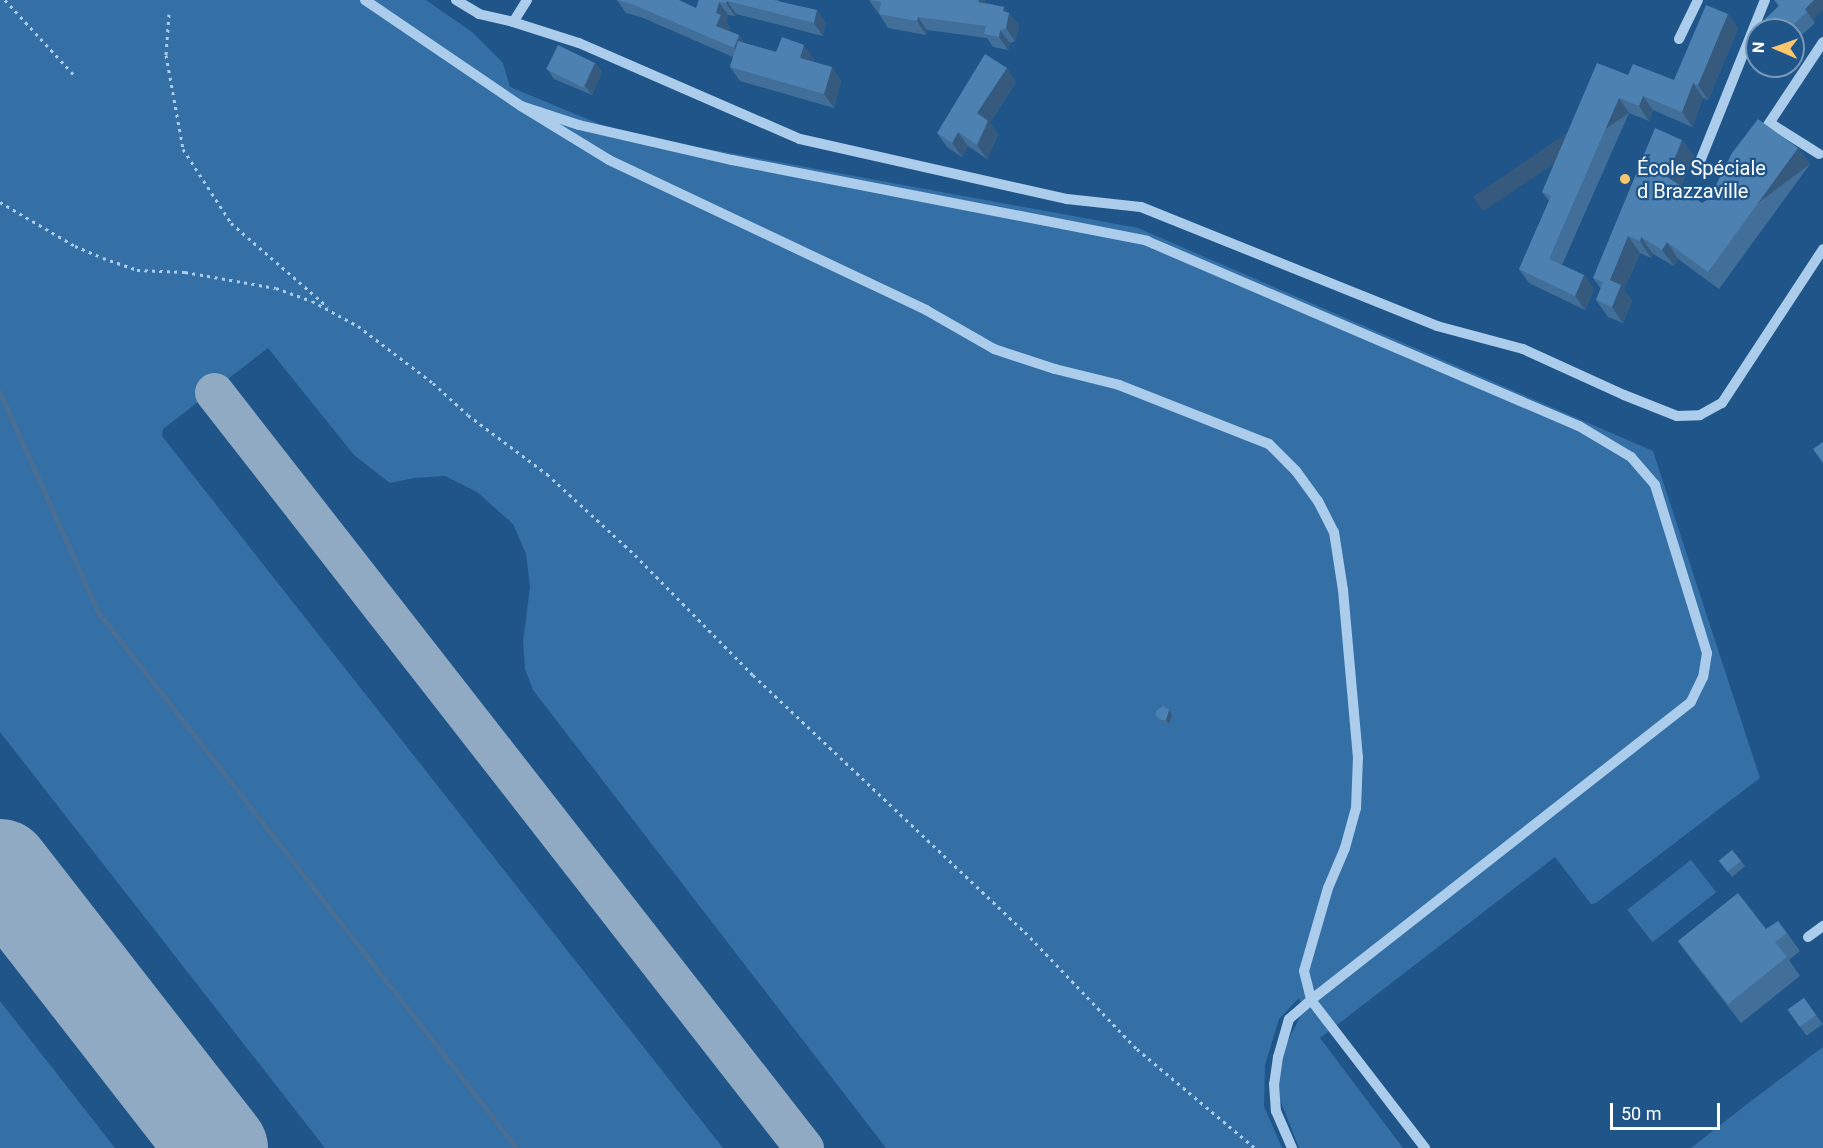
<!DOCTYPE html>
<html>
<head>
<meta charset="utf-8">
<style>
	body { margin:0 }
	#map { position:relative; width:1823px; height:1148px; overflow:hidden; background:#205589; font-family:Roboto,sans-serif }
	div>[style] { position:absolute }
	.green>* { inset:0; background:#346fa6; transform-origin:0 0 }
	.stream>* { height:4.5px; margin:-2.25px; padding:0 2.25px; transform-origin:2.25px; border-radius:2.25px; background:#4a6f94 }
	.taxiway>* { height:39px; margin:-19.5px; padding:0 19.5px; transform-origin:19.5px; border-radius:19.5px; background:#90aac4 }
	.runway>* { height:99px; margin:-49.5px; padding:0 49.5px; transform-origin:49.5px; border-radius:49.5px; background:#90aac4 }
	.path>* { height:3px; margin-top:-1.5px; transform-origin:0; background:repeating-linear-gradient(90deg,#abcceb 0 3px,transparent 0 7.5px) }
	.minor>* { height:10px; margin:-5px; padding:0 5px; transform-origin:5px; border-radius:5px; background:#abcceb }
	.wall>* { inset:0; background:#426f99; transform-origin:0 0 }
	.shaded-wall>* { inset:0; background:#365a7d; transform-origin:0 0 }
	.building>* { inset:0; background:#4d81b2; transform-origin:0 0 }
	.dots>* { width:16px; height:16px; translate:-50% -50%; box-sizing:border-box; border:3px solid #205589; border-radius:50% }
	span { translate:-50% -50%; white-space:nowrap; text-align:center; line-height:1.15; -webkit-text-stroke:4.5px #205589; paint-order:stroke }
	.poi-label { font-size:20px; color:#fff }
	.left { translate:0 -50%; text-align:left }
	.north { position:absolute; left:1745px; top:18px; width:60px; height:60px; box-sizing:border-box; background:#205589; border:2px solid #7999b8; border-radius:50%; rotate:272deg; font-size:16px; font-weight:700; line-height:24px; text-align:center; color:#fff }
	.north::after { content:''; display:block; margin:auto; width:21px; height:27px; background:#f8c66c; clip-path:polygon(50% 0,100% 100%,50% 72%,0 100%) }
	.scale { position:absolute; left:1610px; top:1103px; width:110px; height:27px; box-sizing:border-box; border:3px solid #fff; border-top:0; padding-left:8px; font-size:18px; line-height:21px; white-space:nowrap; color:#fff; -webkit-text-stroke:4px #205589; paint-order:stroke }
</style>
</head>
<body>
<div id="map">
	<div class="green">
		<div style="clip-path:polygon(0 0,426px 0,472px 32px,503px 63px,510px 87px,621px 133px,1138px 228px,1653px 451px,1760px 778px,1596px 903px,1591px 904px,1555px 857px,1320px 1038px,1403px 1148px,1299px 1148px,1277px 1092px,1285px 1047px,1304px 1009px,1299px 998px,1279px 1019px,1265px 1065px,1264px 1106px,1282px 1148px,886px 1148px,533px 690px,525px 669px,523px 642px,530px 587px,526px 554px,513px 524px,477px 492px,445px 476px,414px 478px,390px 483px,354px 455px,268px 348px,163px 429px,162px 436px,723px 1148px,325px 1148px,0 732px)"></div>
		<div style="left:1691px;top:860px;width:41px;height:81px;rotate:52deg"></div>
		<div style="clip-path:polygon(0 1001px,115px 1148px,0 1148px)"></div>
		<div style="clip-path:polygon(1823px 1047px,1823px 1148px,1691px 1148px,1751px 1101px)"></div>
	</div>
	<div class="stream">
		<div style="left:0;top:392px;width:242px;rotate:65.9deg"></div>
		<div style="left:99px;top:613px;width:679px;rotate:52deg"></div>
	</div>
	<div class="taxiway">
		<div style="left:214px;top:392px;width:959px;rotate:52.03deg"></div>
	</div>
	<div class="runway">
		<div style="left:0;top:868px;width:355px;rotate:52.1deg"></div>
	</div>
	<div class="path">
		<div style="left:5px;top:0;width:103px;rotate:47.4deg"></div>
		<div style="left:169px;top:14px;width:41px;rotate:94.2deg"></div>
		<div style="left:166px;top:55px;width:96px;rotate:79.7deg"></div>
		<div style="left:183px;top:149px;width:88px;rotate:57deg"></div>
		<div style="left:231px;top:223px;width:128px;rotate:40.9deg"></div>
		<div style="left:0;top:202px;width:87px;rotate:30.4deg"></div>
		<div style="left:75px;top:246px;width:30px;rotate:23deg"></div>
		<div style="left:103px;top:258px;width:36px;rotate:19deg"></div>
		<div style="left:137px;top:270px;width:48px;rotate:2.4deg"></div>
		<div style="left:185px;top:272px;width:92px;rotate:10deg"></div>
		<div style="left:276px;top:288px;width:38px;rotate:20deg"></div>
		<div style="left:312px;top:301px;width:52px;rotate:28.5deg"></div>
		<div style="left:358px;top:326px;width:94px;rotate:37.2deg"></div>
		<div style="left:433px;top:383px;width:47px;rotate:42.4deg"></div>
		<div style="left:468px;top:415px;width:99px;rotate:36.8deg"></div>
		<div style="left:547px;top:474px;width:120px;rotate:42.6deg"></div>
		<div style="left:635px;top:555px;width:168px;rotate:45.5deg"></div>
		<div style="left:753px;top:675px;width:374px;rotate:43.4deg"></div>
		<div style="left:1025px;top:932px;width:162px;rotate:46.3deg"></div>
		<div style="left:1137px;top:1049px;width:154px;rotate:40deg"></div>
	</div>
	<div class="minor">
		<div style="left:365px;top:0;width:189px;rotate:34.2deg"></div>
		<div style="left:521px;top:106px;width:103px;rotate:31.5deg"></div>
		<div style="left:609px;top:160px;width:351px;rotate:25.3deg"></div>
		<div style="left:926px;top:310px;width:78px;rotate:29.8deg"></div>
		<div style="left:994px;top:349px;width:64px;rotate:18.2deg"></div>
		<div style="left:1055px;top:369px;width:66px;rotate:14deg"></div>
		<div style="left:1119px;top:385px;width:161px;rotate:21.5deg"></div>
		<div style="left:1269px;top:444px;width:38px;rotate:45deg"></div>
		<div style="left:1296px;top:471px;width:37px;rotate:54deg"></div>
		<div style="left:1318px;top:501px;width:35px;rotate:63deg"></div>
		<div style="left:1334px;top:532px;width:59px;rotate:81.2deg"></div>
		<div style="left:1343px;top:590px;width:168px;rotate:84.9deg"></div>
		<div style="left:1358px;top:757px;width:51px;rotate:92.2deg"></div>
		<div style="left:1356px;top:808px;width:41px;rotate:105.4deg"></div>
		<div style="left:1345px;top:848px;width:43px;rotate:113deg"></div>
		<div style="left:1328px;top:888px;width:86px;rotate:106.1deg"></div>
		<div style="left:1304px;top:971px;width:30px;rotate:76deg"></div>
		<div style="left:1311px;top:1000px;width:29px;rotate:139deg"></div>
		<div style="left:1289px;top:1019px;width:40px;rotate:106deg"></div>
		<div style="left:1278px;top:1057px;width:27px;rotate:98deg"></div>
		<div style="left:1274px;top:1084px;width:27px;rotate:86deg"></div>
		<div style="left:1276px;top:1111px;width:40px;rotate:66.6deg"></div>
		<div style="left:456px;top:0;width:27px;rotate:31deg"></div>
		<div style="left:479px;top:14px;width:35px;rotate:13deg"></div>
		<div style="left:527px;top:0;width:26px;rotate:122deg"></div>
		<div style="left:513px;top:22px;width:69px;rotate:17.7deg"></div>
		<div style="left:579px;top:43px;width:241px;rotate:23.5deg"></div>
		<div style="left:800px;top:139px;width:274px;rotate:12.7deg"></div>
		<div style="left:1067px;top:199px;width:74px;rotate:6.2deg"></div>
		<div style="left:1141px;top:207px;width:319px;rotate:21.9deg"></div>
		<div style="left:1437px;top:326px;width:89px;rotate:15deg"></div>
		<div style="left:1523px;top:349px;width:111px;rotate:24.5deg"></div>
		<div style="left:1624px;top:395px;width:57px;rotate:21.6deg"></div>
		<div style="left:1677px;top:416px;width:23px;rotate:-2deg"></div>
		<div style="left:1700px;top:415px;width:25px;rotate:-29deg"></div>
		<div style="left:1722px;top:403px;width:184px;rotate:-56.7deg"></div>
		<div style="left:1679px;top:39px;width:43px;rotate:-64deg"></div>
		<div style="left:521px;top:106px;width:61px;rotate:18.1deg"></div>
		<div style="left:579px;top:125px;width:157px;rotate:12.9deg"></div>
		<div style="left:732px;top:160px;width:423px;rotate:11deg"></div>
		<div style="left:1147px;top:241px;width:470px;rotate:23.2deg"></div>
		<div style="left:1579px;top:426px;width:61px;rotate:30.8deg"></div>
		<div style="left:1631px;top:457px;width:37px;rotate:49deg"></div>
		<div style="left:1655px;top:485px;width:176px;rotate:72.8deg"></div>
		<div style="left:1707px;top:653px;width:24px;rotate:99deg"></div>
		<div style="left:1703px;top:677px;width:28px;rotate:116deg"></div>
		<div style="left:1691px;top:702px;width:483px;rotate:141.9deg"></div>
		<div style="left:1311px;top:1000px;width:187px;rotate:52.4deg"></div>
		<div style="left:1770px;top:123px;width:58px;rotate:32.3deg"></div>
		<div style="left:1760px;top:137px;width:114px;rotate:-56.4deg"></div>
		<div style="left:1699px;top:164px;width:177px;rotate:-68.1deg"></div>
		<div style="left:1808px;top:937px;width:19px;rotate:-36deg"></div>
	</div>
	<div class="wall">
		<div style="clip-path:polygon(617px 0,696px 8px,699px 0,779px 0,779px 1px,826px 23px,823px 36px,736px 14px,735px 16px,728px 15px,726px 22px,730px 28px,729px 31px,739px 35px,744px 43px,776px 52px,814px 59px,813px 62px,832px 67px,841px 81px,834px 108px,740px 81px,730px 67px,733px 57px,641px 17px,626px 13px)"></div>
		<div style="clip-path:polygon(869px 0,984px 0,986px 3px,1004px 7px,1007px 12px,1009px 13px,1019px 26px,1015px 41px,1010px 43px,1008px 50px,993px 47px,987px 38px,927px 30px,926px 35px,888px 28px,879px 14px,879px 13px,878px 13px)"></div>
		<div style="clip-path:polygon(1774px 0,1823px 0,1813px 20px,1815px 23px,1793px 43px,1793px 30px,1760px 30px,1778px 6px)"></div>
		<div style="clip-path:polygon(1728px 14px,1738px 29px,1708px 100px,1703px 98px,1692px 127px,1653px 110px,1649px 121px,1629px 113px,1562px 265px,1584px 275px,1594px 289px,1585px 310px,1529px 283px,1519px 269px,1549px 201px,1542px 192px,1628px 75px,1674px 80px)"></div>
		<div style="clip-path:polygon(1757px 36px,1757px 66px,1777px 66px,1773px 73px,1756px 66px,1748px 55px)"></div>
		<div style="clip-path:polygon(595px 63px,602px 72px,592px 95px,554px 79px,548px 70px)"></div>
		<div style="clip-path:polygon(1016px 82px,990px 123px,998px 135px,987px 159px,968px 146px,962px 157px,947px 147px,937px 133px)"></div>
		<div style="clip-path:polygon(1682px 140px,1694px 156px,1681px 186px,1702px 203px,1798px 148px,1810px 164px,1719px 289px,1678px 259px,1674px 266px,1653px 254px,1651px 258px,1640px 253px,1624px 290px,1632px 301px,1623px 323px,1608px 317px,1596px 300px,1601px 289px,1593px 278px)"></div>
		<div style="clip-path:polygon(1172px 715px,1169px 724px,1164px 725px,1156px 716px)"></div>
		<div style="clip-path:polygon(1732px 850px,1745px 866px,1732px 877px,1723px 866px)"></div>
		<div style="clip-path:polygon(1766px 929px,1787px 933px,1800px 951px,1789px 960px,1800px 976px,1741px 1023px,1691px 959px,1678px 941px)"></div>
		<div style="left:1804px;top:998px;width:32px;height:20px;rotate:54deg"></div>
	</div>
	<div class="shaded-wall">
		<div style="clip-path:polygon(979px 0,984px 0,989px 7px,978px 2px)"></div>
		<div style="clip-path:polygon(1814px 0,1823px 0,1823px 10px,1813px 20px,1805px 9px)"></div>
		<div style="left:727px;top:1px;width:16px;height:2px;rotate:55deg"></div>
		<div style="clip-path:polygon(719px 2px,728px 15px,726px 22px,730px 28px,725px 39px,716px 26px,716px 13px)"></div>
		<div style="clip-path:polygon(1004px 7px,1009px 14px,1009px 13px,1019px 26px,1015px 41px,1006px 28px,1003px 11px)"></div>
		<div style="clip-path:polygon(817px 10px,826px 23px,823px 36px,814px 23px)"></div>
		<div style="clip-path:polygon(1728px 14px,1738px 29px,1708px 100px,1698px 85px)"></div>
		<div style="clip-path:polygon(918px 17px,927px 30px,926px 35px,917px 21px)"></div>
		<div style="clip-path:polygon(1000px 30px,1010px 43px,1008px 50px,999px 37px)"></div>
		<div style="clip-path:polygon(739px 35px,748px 48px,743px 61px,734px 48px)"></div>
		<div style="clip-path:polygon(804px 45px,814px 59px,809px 72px,800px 58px)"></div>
		<div style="clip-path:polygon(595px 63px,602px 72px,592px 95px,585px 86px)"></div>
		<div style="clip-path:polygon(1768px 66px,1777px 66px,1773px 73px)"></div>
		<div style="clip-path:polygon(832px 67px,841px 81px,834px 108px,824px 94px)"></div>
		<div style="clip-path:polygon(1007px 68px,1016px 82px,990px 123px,998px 135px,987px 159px,977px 145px,977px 113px)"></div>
		<div style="clip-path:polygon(1693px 83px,1703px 98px,1692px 127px,1682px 112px)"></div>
		<div style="clip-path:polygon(1643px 96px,1653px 110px,1649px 121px,1639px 106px)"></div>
		<div style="left:1619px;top:98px;width:18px;height:176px;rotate:56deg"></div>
		<div style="clip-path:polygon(958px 132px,968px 146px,962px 157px,952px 143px)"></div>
		<div style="clip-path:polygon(1682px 140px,1694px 156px,1678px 194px,1667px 177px)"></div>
		<div style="left:1798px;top:148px;width:20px;height:153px;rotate:53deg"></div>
		<div style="clip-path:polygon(1628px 236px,1640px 253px,1624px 290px,1632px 301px,1623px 323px,1612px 307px,1610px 280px)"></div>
		<div style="clip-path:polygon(1641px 237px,1653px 254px,1651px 258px,1640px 241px)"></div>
		<div style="clip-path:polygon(1667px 242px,1678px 259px,1674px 266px,1662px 250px)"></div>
		<div style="clip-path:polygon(1584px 275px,1594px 289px,1585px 310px,1575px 296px)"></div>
		<div style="clip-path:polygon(1169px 710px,1172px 715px,1169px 724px,1166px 720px)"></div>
	</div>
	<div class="building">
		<div style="clip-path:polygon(617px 0,679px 0,696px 8px,699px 0,773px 0,817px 10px,814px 23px,727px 1px,726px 3px,719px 2px,716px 13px,721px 15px,716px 26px,739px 35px,734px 48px,632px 4px)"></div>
		<div style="clip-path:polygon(872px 0,979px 0,978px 2px,1004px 7px,1003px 11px,1009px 13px,1006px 28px,1000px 30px,999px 37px,984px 34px,986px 26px,918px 17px,917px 21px,879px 14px,881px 2px)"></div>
		<div style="clip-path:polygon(1775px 0,1814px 0,1805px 9px,1807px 12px,1787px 30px,1760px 30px,1765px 19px,1780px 5px)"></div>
		<div style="clip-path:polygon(1706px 5px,1728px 14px,1698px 85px,1693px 83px,1682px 112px,1643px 96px,1639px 106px,1619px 98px,1549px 259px,1584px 275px,1575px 296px,1519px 269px,1551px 196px,1542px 192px,1597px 63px,1628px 75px,1633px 64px,1674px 80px)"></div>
		<div style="clip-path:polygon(1757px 36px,1757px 59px,1748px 55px)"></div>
		<div style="clip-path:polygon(782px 37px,804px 45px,800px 58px,832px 67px,824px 94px,730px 67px,738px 41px,776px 52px)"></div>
		<div style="left:558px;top:45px;width:41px;height:27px;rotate:26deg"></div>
		<div style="clip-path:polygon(985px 54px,1007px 68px,977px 113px,988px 121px,977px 145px,958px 132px,952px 143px,937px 133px)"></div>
		<div style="clip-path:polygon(1758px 119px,1798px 148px,1708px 272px,1667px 242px,1662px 250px,1641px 237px,1640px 241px,1628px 236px,1610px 280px,1621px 285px,1612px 307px,1596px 300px,1603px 282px,1593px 278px,1655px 128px,1682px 140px,1667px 177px,1695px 195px,1697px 200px,1702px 203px,1709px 199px,1732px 153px)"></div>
		<div style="clip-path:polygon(1823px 442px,1823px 463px,1813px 449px)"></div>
		<div style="clip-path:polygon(1163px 706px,1169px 710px,1166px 720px,1161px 720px,1156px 716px,1156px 711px)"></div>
		<div style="left:1732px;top:850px;width:14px;height:17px;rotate:51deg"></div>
		<div style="clip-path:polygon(1738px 893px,1766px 929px,1778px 921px,1787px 933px,1775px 942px,1787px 957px,1728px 1004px,1678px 941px)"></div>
		<div style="left:1804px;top:998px;width:21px;height:20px;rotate:55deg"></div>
	</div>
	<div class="dots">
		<div style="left:1625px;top:179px;background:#f8c66c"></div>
	</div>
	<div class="poi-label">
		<span class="left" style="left:1637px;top:180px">École Spéciale<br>d Brazzaville</span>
	</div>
	<div class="north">N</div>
	<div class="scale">50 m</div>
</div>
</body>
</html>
